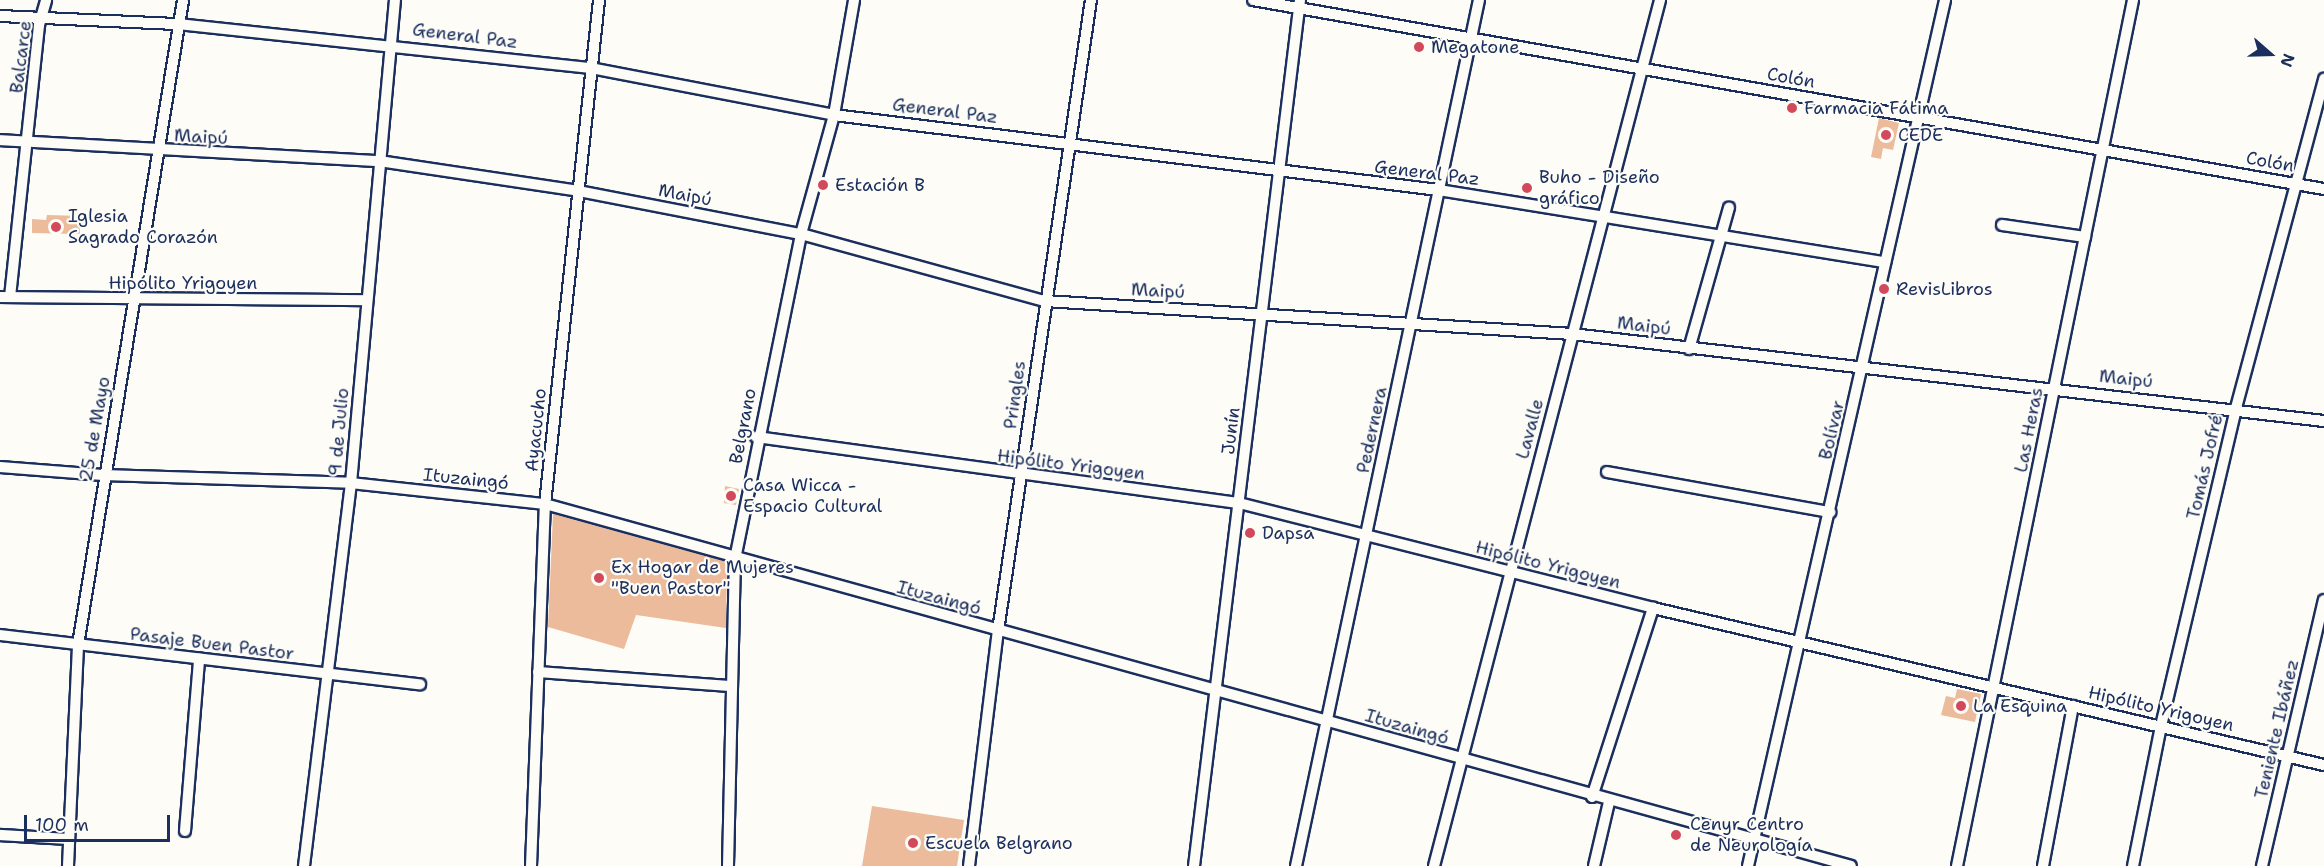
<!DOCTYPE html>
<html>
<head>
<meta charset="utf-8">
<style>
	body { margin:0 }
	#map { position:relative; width:2324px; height:866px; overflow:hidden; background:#fdfcf7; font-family:"Shantell Sans",sans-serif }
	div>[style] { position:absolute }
	.building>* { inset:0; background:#ebbb9b }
	.roads { filter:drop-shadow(2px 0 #1b2f5e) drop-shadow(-2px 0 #1b2f5e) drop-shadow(0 2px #1b2f5e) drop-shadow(0 -2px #1b2f5e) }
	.minor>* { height:10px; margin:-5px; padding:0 5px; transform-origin:5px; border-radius:5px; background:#fdfcf7 }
	.dots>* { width:16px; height:16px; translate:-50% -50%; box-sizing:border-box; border:3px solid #fdfcf7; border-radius:50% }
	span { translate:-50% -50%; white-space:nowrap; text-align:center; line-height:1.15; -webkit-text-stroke:4.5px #fdfcf7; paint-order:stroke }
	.street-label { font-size:18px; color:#1b2f5e }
	.poi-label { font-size:18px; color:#1b2f5e }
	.left { translate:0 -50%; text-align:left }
	.north { position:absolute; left:2240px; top:24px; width:60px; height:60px; -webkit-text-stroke:4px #fdfcf7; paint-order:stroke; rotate:110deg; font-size:16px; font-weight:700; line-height:24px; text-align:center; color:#1b2f5e }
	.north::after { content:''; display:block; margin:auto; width:21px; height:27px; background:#1b2f5e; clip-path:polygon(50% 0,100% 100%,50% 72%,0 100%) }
	.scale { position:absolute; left:24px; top:815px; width:146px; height:27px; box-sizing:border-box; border:3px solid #1b2f5e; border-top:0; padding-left:8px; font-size:18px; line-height:21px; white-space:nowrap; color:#1b2f5e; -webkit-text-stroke:4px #fdfcf7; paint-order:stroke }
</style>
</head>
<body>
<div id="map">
	<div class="building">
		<div style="clip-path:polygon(1879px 118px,1899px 123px,1893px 150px,1883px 148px,1881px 159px,1871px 157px)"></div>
		<div style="clip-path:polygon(47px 215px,80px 216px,80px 234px,32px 233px,32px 219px,46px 220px)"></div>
		<div style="clip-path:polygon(725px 486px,739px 489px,736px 505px,724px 503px)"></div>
		<div style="clip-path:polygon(553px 514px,727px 562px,726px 628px,636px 615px,624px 649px,548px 627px)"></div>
		<div style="clip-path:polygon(1957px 689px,1981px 694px,1975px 722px,1941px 715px,1946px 696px,1955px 698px)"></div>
		<div style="clip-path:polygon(872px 806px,964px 820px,957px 866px,862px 866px)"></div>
	</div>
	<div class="roads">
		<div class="minor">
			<div style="left:1253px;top:0;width:1088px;rotate:10.01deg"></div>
			<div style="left:0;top:16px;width:178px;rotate:2.6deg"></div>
			<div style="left:178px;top:24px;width:415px;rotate:6.1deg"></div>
			<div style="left:591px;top:68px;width:248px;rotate:10.9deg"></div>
			<div style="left:834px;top:115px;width:610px;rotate:7.07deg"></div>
			<div style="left:1439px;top:190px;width:452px;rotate:9.2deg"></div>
			<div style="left:0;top:140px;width:380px;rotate:3.2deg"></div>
			<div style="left:379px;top:161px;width:202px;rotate:8.5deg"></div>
			<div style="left:579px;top:191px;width:226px;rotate:11deg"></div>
			<div style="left:801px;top:234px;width:253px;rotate:15.4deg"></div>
			<div style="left:1045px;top:301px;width:528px;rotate:3.58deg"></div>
			<div style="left:1572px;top:334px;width:757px;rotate:6.6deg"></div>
			<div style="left:2002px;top:225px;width:84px;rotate:8.2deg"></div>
			<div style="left:0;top:297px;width:367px;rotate:0.5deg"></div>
			<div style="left:10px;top:297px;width:274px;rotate:-83.9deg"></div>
			<div style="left:39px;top:25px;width:26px;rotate:-74deg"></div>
			<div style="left:1689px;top:349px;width:147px;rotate:-74.2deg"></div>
			<div style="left:756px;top:437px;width:487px;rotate:7.8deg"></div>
			<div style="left:1239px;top:503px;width:427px;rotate:14.2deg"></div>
			<div style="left:1653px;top:608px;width:689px;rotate:13.17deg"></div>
			<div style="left:0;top:467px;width:103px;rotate:4.4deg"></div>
			<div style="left:103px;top:475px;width:248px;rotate:1.8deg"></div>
			<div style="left:351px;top:483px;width:195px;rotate:6.2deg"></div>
			<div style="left:545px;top:504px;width:1355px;rotate:15.49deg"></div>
			<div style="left:1607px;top:472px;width:227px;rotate:10.2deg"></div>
			<div style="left:0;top:635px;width:423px;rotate:6.7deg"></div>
			<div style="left:538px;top:672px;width:192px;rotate:4.2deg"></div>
			<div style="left:1592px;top:797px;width:199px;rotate:-72.1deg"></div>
			<div style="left:185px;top:831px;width:173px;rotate:-85.3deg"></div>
			<div style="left:0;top:835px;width:68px;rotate:3.4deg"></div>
			<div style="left:68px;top:866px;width:221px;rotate:-87.4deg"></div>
			<div style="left:78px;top:645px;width:653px;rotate:-80.75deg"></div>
			<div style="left:304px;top:866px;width:386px;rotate:-83deg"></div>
			<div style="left:351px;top:483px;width:485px;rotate:-84.8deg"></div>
			<div style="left:531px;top:866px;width:362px;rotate:-87.8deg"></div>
			<div style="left:545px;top:504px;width:507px;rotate:-83.88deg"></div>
			<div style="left:728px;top:866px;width:307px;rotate:-88.7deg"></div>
			<div style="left:735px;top:559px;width:332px;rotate:-78.5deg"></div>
			<div style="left:801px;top:234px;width:123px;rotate:-74.5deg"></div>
			<div style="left:834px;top:115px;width:117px;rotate:-80.1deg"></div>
			<div style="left:969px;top:866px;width:237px;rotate:-83deg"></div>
			<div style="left:998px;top:631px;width:638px;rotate:-81.62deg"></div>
			<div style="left:1194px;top:866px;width:872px;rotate:-83.02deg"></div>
			<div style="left:1296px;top:866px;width:885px;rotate:-78.07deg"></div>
			<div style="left:1434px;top:866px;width:895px;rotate:-75.37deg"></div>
			<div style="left:1594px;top:866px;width:66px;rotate:-76.8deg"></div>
			<div style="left:1748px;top:866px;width:888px;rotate:-77.18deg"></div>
			<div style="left:1957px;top:866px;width:884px;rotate:-78.51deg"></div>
			<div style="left:2043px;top:866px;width:163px;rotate:-79.4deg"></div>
			<div style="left:2133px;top:866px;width:143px;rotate:-78.7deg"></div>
			<div style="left:2161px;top:726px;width:327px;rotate:-76.7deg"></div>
			<div style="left:2236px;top:408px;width:341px;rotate:-75deg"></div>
			<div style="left:2262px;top:866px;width:273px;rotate:-76.9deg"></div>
		</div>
	</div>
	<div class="dots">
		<div style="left:1419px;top:47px;background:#d1495b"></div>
		<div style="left:1792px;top:108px;background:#d1495b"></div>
		<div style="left:1886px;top:135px;background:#d1495b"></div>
		<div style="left:823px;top:185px;background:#d1495b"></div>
		<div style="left:1527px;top:188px;background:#d1495b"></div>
		<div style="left:56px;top:227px;background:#d1495b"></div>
		<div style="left:1884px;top:289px;background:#d1495b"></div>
		<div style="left:731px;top:496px;background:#d1495b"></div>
		<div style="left:1250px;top:533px;background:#d1495b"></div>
		<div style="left:599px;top:578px;background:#d1495b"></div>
		<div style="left:1961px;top:706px;background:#d1495b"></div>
		<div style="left:1676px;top:835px;background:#d1495b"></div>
		<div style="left:913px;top:843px;background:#d1495b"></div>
	</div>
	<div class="street-label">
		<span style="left:465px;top:36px;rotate:7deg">General Paz</span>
		<span style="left:21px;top:57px;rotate:-83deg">Balcarce</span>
		<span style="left:1791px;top:78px;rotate:10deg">Colón</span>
		<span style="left:945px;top:111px;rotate:7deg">General Paz</span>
		<span style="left:201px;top:137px;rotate:3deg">Maipú</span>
		<span style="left:2270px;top:162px;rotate:10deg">Colón</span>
		<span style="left:1427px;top:173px;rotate:7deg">General Paz</span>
		<span style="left:685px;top:195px;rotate:11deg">Maipú</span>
		<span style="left:183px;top:283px">Hipólito Yrigoyen</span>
		<span style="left:1158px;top:291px;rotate:3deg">Maipú</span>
		<span style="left:1644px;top:326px;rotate:7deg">Maipú</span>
		<span style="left:2126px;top:379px;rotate:6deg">Maipú</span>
		<span style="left:1015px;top:395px;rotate:-82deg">Pringles</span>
		<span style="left:743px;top:426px;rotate:-79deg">Belgrano</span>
		<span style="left:95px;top:429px;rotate:-80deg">25 de Mayo</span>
		<span style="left:1530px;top:429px;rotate:-75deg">Lavalle</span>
		<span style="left:536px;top:430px;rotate:-84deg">Ayacucho</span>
		<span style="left:1372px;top:430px;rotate:-78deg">Pedernera</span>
		<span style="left:1832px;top:430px;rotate:-77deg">Bolívar</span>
		<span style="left:2029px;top:430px;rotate:-79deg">Las Heras</span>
		<span style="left:1231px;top:431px;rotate:-83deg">Junín</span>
		<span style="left:339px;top:432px;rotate:-85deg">9 de Julio</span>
		<span style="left:1071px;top:465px;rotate:7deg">Hipólito Yrigoyen</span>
		<span style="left:2205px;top:467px;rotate:-77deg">Tomás Jofré</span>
		<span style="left:466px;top:479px;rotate:6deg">Ituzaingó</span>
		<span style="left:1548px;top:565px;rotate:14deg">Hipólito Yrigoyen</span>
		<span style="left:939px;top:598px;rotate:15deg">Ituzaingó</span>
		<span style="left:212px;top:644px;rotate:7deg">Pasaje Buen Pastor</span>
		<span style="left:2161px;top:709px;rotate:13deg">Hipólito Yrigoyen</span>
		<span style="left:1407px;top:727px;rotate:16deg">Ituzaingó</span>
		<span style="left:2277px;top:729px;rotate:-77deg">Teniente Ibáñez</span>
	</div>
	<div class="poi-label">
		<span class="left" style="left:1431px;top:47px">Megatone</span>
		<span class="left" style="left:1804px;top:108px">Farmacia Fátima</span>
		<span class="left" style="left:1898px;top:135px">CEDE</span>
		<span class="left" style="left:1539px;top:188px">Buho - Diseño<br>gráfico</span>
		<span class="left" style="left:835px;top:185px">Estación B</span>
		<span class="left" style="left:68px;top:227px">Iglesia<br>Sagrado Corazón</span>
		<span class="left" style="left:1896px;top:289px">RevisLibros</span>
		<span class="left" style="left:743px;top:496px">Casa Wicca -<br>Espacio Cultural</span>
		<span class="left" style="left:1262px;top:533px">Dapsa</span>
		<span class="left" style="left:611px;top:578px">Ex Hogar de Mujeres<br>"Buen Pastor"</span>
		<span class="left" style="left:1973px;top:706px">La Esquina</span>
		<span class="left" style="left:1690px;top:835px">Cenyr Centro<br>de Neurología</span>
		<span class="left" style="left:925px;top:843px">Escuela Belgrano</span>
	</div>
	<div class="north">N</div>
	<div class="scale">100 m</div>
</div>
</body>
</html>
